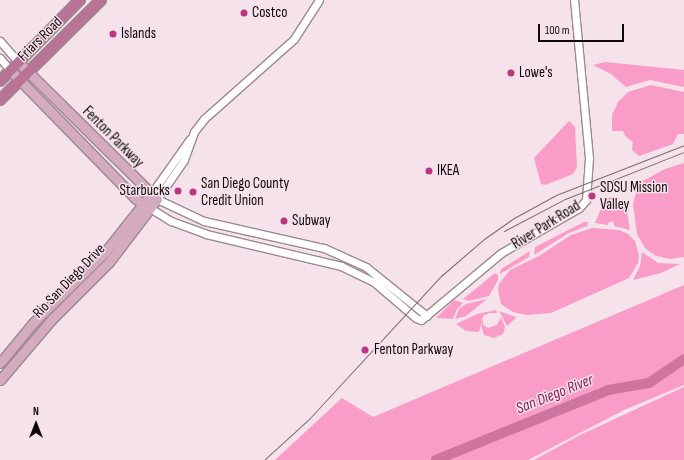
<!DOCTYPE html>
<html>
<head>
<meta charset="utf-8">
<style>
	body { margin:0 }
	#map { position:relative; width:684px; height:460px; overflow:hidden; background:#f5e2ea; font-family:"Sofia Sans Condensed",sans-serif }
	div>[style] { position:absolute }
	.green>* { inset:0; background:#f99cc8 }
	.river>* { height:10px; margin:-5px; padding:0 5px; transform-origin:5px; border-radius:5px; background:#cd749f }
	.roads { filter:drop-shadow(1px 0 #9b8a91) drop-shadow(-1px 0 #9b8a91) drop-shadow(0 1px #9b8a91) drop-shadow(0 -1px #9b8a91) }
	.minor>* { height:7px; margin:-3.5px; padding:0 3.5px; transform-origin:3.5px; border-radius:3.5px; background:#fff }
	.major>* { height:9px; margin:-4.5px; padding:0 4.5px; transform-origin:4.5px; border-radius:4.5px; background:#d5acbf }
	.highway>* { height:10px; margin:-5px; padding:0 5px; transform-origin:5px; border-radius:5px; background:#b97495 }
	.tram>* { height:1px; margin:-0.5px; padding:0 0.5px; transform-origin:0.5px; border-radius:0.5px; background:#7a6e73 }
	.dots>* { width:11px; height:11px; translate:-50% -50%; box-sizing:border-box; border:2px solid #f5e2ea; border-radius:50% }
	span { translate:-50% -50%; white-space:nowrap; text-align:center; line-height:1.15; -webkit-text-stroke:3px #f5e2ea; paint-order:stroke }
	.poi-label { font-size:15px; color:#0f090c }
	.left { translate:0 -50%; text-align:left }
	.right { translate:-100% -50%; text-align:right }
	.street-label { font-size:15px; color:#0f090c }
	.water-label { font-size:16px; color:#881d5a; font-style:italic }
	.north { position:absolute; left:16px; top:404px; width:40px; height:40px; -webkit-text-stroke:3px #f5e2ea; paint-order:stroke; rotate:0deg; font-size:11px; font-weight:700; line-height:16px; text-align:center; color:#0f090c }
	.north::after { content:''; display:block; margin:auto; width:14px; height:18px; background:#0f090c; clip-path:polygon(50% 0,100% 100%,50% 72%,0 100%) }
	.scale { position:absolute; left:538px; top:24px; width:86px; height:18px; box-sizing:border-box; border:2px solid #0f090c; border-top:0; padding-left:5px; font-size:12px; line-height:14px; white-space:nowrap; color:#0f090c; -webkit-text-stroke:3px #f5e2ea; paint-order:stroke }
</style>
</head>
<body>
<div id="map">
	<div class="green">
		<div style="clip-path:polygon(605px 62px,684px 70px,684px 87px,650px 80px,626px 87px,611px 74px,593px 65px)"></div>
		<div style="clip-path:polygon(651px 85px,684px 92px,684px 134px,678px 134px,673px 144px,639px 156px,632px 150px,633px 142px,625px 136px,623px 131px,612px 131px,612px 115px,618px 102px,628px 92px)"></div>
		<div style="clip-path:polygon(569px 121px,575px 127px,577px 167px,573px 174px,545px 185px,541px 184px,534px 158px)"></div>
		<div style="clip-path:polygon(684px 163px,684px 257px,670px 259px,656px 256px,645px 248px,637px 234px,633px 204px,637px 189px,643px 181px,665px 169px)"></div>
		<div style="clip-path:polygon(611px 197px,618px 199px,627px 211px,630px 230px,614px 226px,613px 221px,608px 223px,608px 225px,595px 223px,605px 199px)"></div>
		<div style="clip-path:polygon(584px 222px,588px 222px,587px 226px,569px 233px,534px 255px,535px 247px)"></div>
		<div style="clip-path:polygon(592px 228px,619px 230px,628px 234px,635px 241px,639px 256px,638px 263px,629px 278px,551px 313px,527px 315px,513px 312px,501px 304px,498px 290px,499px 284px,510px 270px,539px 256px,571px 235px)"></div>
		<div style="clip-path:polygon(530px 251px,529px 257px,500px 274px,501px 269px)"></div>
		<div style="clip-path:polygon(642px 252px,658px 263px,680px 264px,661px 273px,633px 280px,640px 266px)"></div>
		<div style="clip-path:polygon(495px 273px,498px 275px,498px 280px,489px 296px,469px 301px,463px 299px)"></div>
		<div style="clip-path:polygon(684px 285px,684px 385px,624px 410px,528px 460px,275px 460px,342px 398px,373px 417px)"></div>
		<div style="clip-path:polygon(487px 299px,466px 316px,455px 319px,459px 309px,466px 304px)"></div>
		<div style="clip-path:polygon(454px 300px,463px 303px,457px 309px,453px 319px,436px 318px)"></div>
		<div style="clip-path:polygon(496px 310px,497px 313px,489px 313px,483px 316px,479px 332px,466px 331px,456px 324px,477px 314px)"></div>
		<div style="clip-path:polygon(499px 311px,516px 317px,516px 318px,507px 326px)"></div>
		<div style="clip-path:polygon(501px 317px,505px 327px,503px 334px,494px 338px,484px 335px,481px 325px,483px 319px,483px 325px,488px 328px,497px 325px)"></div>
		<div style="clip-path:polygon(684px 387px,684px 460px,534px 460px,580px 435px)"></div>
	</div>
	<div class="river">
		<div style="left:436px;top:460px;width:186px;rotate:-22.1deg"></div>
		<div style="left:608px;top:390px;width:42px;rotate:-9.7deg"></div>
		<div style="left:649px;top:383px;width:42px;rotate:-34.4deg"></div>
	</div>
	<div class="roads">
		<div class="minor">
			<div style="left:319px;top:0;width:46px;rotate:122.7deg"></div>
			<div style="left:294px;top:39px;width:120px;rotate:138.4deg"></div>
			<div style="left:204px;top:119px;width:16px;rotate:128deg"></div>
			<div style="left:194px;top:132px;width:30px;rotate:110deg"></div>
			<div style="left:184px;top:160px;width:47px;rotate:124.7deg"></div>
			<div style="left:157px;top:199px;width:52px;rotate:25.1deg"></div>
			<div style="left:204px;top:221px;width:123px;rotate:12.7deg"></div>
			<div style="left:324px;top:248px;width:46px;rotate:24.3deg"></div>
			<div style="left:366px;top:267px;width:78px;rotate:38.8deg"></div>
			<div style="left:0;top:41px;width:29px;rotate:49deg"></div>
			<div style="left:0;top:58px;width:17px;rotate:50deg"></div>
			<div style="left:151px;top:194px;width:67px;rotate:-54.7deg"></div>
			<div style="left:150px;top:208px;width:25px;rotate:32deg"></div>
			<div style="left:171px;top:221px;width:37px;rotate:20deg"></div>
			<div style="left:206px;top:234px;width:139px;rotate:13.3deg"></div>
			<div style="left:341px;top:266px;width:37px;rotate:26deg"></div>
			<div style="left:374px;top:282px;width:55px;rotate:40.6deg"></div>
			<div style="left:416px;top:318px;width:5px;rotate:22deg"></div>
			<div style="left:421px;top:320px;width:104px;rotate:-39.9deg"></div>
			<div style="left:501px;top:253px;width:90px;rotate:-30deg"></div>
			<div style="left:579px;top:208px;width:11px;rotate:-49deg"></div>
			<div style="left:586px;top:200px;width:42px;rotate:-85.9deg"></div>
			<div style="left:589px;top:158px;width:159px;rotate:-95.4deg"></div>
		</div>
		<div class="major">
			<div style="left:11px;top:71px;width:177px;rotate:45.7deg"></div>
			<div style="left:135px;top:198px;width:17px;rotate:36deg"></div>
			<div style="left:0;top:363px;width:52px;rotate:-50.5deg"></div>
			<div style="left:33px;top:323px;width:101px;rotate:-44.6deg"></div>
			<div style="left:105px;top:252px;width:74px;rotate:-51.6deg"></div>
			<div style="left:0;top:380px;width:80px;rotate:-49.6deg"></div>
			<div style="left:52px;top:319px;width:81px;rotate:-45deg"></div>
			<div style="left:109px;top:262px;width:79px;rotate:-52.7deg"></div>
			<div style="left:157px;top:199px;width:194px;rotate:-135.4deg"></div>
		</div>
		<div class="highway">
			<div style="left:0;top:81px;width:114px;rotate:-45.4deg"></div>
			<div style="left:0;top:100px;width:142px;rotate:-44.7deg"></div>
		</div>
	</div>
	<div class="tram">
		<div style="left:504px;top:231px;width:69px;rotate:-27.7deg"></div>
		<div style="left:565px;top:199px;width:128px;rotate:-21.6deg"></div>
		<div style="left:264px;top:460px;width:61px;rotate:-42.3deg"></div>
		<div style="left:309px;top:419px;width:195px;rotate:-47.3deg"></div>
		<div style="left:441px;top:276px;width:57px;rotate:-40.7deg"></div>
		<div style="left:484px;top:239px;width:37px;rotate:-35deg"></div>
		<div style="left:514px;top:218px;width:48px;rotate:-28.7deg"></div>
		<div style="left:556px;top:195px;width:137px;rotate:-21.3deg"></div>
	</div>
	<div class="dots">
		<div style="left:244px;top:13px;background:#b93780"></div>
		<div style="left:113px;top:34px;background:#b93780"></div>
		<div style="left:511px;top:73px;background:#b93780"></div>
		<div style="left:429px;top:171px;background:#b93780"></div>
		<div style="left:178px;top:191px;background:#b93780"></div>
		<div style="left:193px;top:192px;background:#b93780"></div>
		<div style="left:592px;top:196px;background:#b93780"></div>
		<div style="left:284px;top:221px;background:#b93780"></div>
		<div style="left:365px;top:350px;background:#b93780"></div>
	</div>
	<div class="poi-label">
		<span class="left" style="left:252px;top:13px">Costco</span>
		<span class="left" style="left:121px;top:34px">Islands</span>
		<span class="left" style="left:519px;top:73px">Lowe's</span>
		<span class="left" style="left:437px;top:171px">IKEA</span>
		<span class="left" style="left:201px;top:192px">San Diego County<br>Credit Union</span>
		<span class="left" style="left:600px;top:196px">SDSU Mission<br>Valley</span>
		<span class="right" style="left:170px;top:191px">Starbucks</span>
		<span class="left" style="left:292px;top:221px">Subway</span>
		<span class="left" style="left:374px;top:350px">Fenton Parkway</span>
	</div>
	<div class="street-label">
		<span style="left:40px;top:39px;rotate:-45deg">Friars Road</span>
		<span style="left:113px;top:137px;rotate:45deg">Fenton Parkway</span>
		<span style="left:546px;top:225px;rotate:-32deg">River Park Road</span>
		<span style="left:69px;top:281px;rotate:-46deg">Rio San Diego Drive</span>
	</div>
	<div class="water-label">
		<span style="left:555px;top:395px;rotate:-22deg">San Diego River</span>
	</div>
	<div class="north">N</div>
	<div class="scale">100 m</div>
</div>
</body>
</html>
